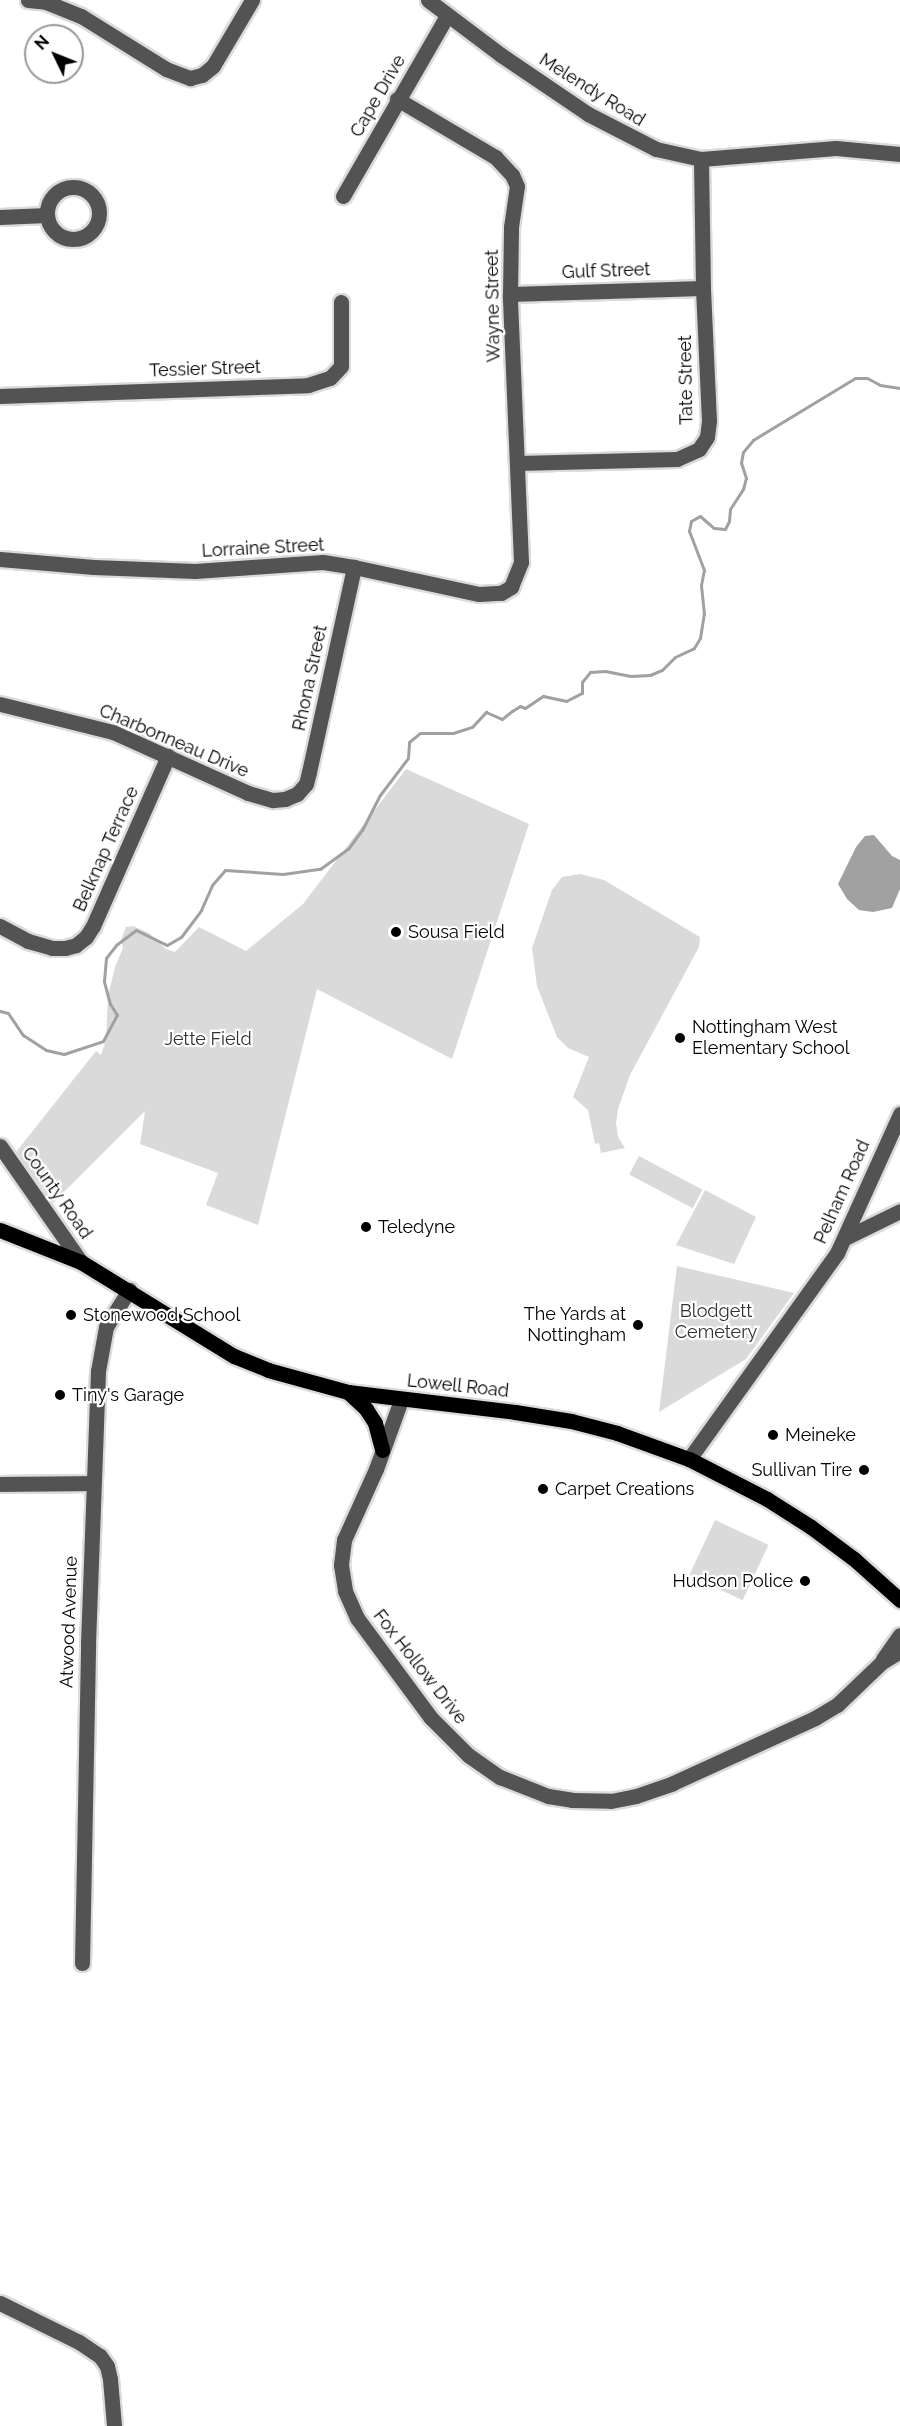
<!DOCTYPE html>
<html>
<head>
<meta charset="utf-8">
<style>
	body { margin:0 }
	#map { position:relative; width:900px; height:2426px; overflow:hidden; background:#fff; font-family:Raleway,sans-serif }
	div>[style] { position:absolute }
	.green>* { inset:0; background:#dadada; transform-origin:0 0 }
	.water>* { inset:0; background:#a1a1a1 }
	.stream>* { height:3px; margin:-1.5px; padding:0 1.5px; transform-origin:1.5px; border-radius:1.5px; background:#a1a1a1 }
	.roads { filter:drop-shadow(2px 0 #dbdbdb) drop-shadow(-2px 0 #dbdbdb) drop-shadow(0 2px #dbdbdb) drop-shadow(0 -2px #dbdbdb) }
	.minor>* { height:15px; margin:-7.5px; padding:0 7.5px; transform-origin:7.5px; border-radius:7.5px; background:#535353 }
	.minor>.ring { margin:-7.5px; padding:0; box-sizing:content-box; background:none; border:15px solid #535353; border-radius:50% }
	.major>* { height:15px; margin:-7.5px; padding:0 7.5px; transform-origin:7.5px; border-radius:7.5px; background:#000 }
	.dots>* { width:16px; height:16px; translate:-50% -50%; box-sizing:border-box; border:3px solid #fff; border-radius:50% }
	span { translate:-50% -50%; white-space:nowrap; text-align:center; line-height:1.15; -webkit-text-stroke:4.5px #fff; paint-order:stroke }
	.street-label { font-size:18px; color:#000 }
	.poi-label { font-size:18px; color:#000 }
	.left { translate:0 -50%; text-align:left }
	.right { translate:-100% -50%; text-align:right }
	.park-label { font-size:18px; color:#313131 }
	.north { position:absolute; left:24px; top:24px; width:60px; height:60px; box-sizing:border-box; background:#fff; border:2px solid #999; border-radius:50%; rotate:313deg; font-size:16px; font-weight:700; line-height:24px; text-align:center; color:#000 }
	.north::after { content:''; display:block; margin:auto; width:21px; height:27px; background:#000; clip-path:polygon(50% 0,100% 100%,50% 72%,0 100%) }
</style>
</head>
<body>
<div id="map">
	<div class="green">
		<div style="clip-path:polygon(406px 769px,529px 824px,452px 1059px,317px 989px,258px 1225px,206px 1205px,218px 1173px,140px 1144px,145px 1111px,53px 1203px,16px 1152px,96px 1051px,101px 1055px,106px 1040px,108px 996px,115px 967px,123px 948px,121px 940px,126px 927px,133px 926px,149px 933px,166px 949px,175px 952px,199px 927px,246px 951px,303px 904px)"></div>
		<div style="clip-path:polygon(580px 874px,604px 880px,700px 937px,699px 947px,630px 1075px,618px 1109px,616px 1123px,618px 1137px,625px 1148px,601px 1153px,599px 1143px,595px 1144px,588px 1110px,573px 1097px,589px 1057px,568px 1048px,557px 1037px,537px 986px,532px 948px,552px 890px,562px 877px)"></div>
		<div style="left:639px;top:1156px;width:72px;height:21px;rotate:28deg"></div>
		<div style="clip-path:polygon(705px 1190px,756px 1217px,734px 1264px,676px 1245px)"></div>
		<div style="clip-path:polygon(677px 1266px,794px 1293px,746px 1359px,659px 1412px)"></div>
		<div style="left:715px;top:1520px;width:59px;height:61px;rotate:25deg"></div>
	</div>
	<div class="water">
		<div style="clip-path:polygon(874px 835px,892px 856px,900px 860px,900px 889px,892px 908px,873px 912px,859px 910px,847px 899px,838px 884px,856px 847px,865px 836px)"></div>
	</div>
	<div class="stream">
		<div style="left:0;top:1011px;width:8px;rotate:14deg"></div>
		<div style="left:8px;top:1013px;width:27px;rotate:56deg"></div>
		<div style="left:23px;top:1035px;width:27px;rotate:33deg"></div>
		<div style="left:46px;top:1050px;width:18px;rotate:13deg"></div>
		<div style="left:64px;top:1054px;width:41px;rotate:-18.4deg"></div>
		<div style="left:103px;top:1041px;width:30px;rotate:-62deg"></div>
		<div style="left:117px;top:1015px;width:13px;rotate:-122deg"></div>
		<div style="left:110px;top:1004px;width:24px;rotate:-105deg"></div>
		<div style="left:104px;top:981px;width:23px;rotate:-85deg"></div>
		<div style="left:106px;top:958px;width:16px;rotate:-52deg"></div>
		<div style="left:116px;top:945px;width:25px;rotate:-37deg"></div>
		<div style="left:136px;top:930px;width:34px;rotate:26deg"></div>
		<div style="left:167px;top:945px;width:16px;rotate:-30deg"></div>
		<div style="left:181px;top:937px;width:34px;rotate:-53deg"></div>
		<div style="left:201px;top:910px;width:27px;rotate:-66deg"></div>
		<div style="left:212px;top:885px;width:20px;rotate:-49deg"></div>
		<div style="left:225px;top:870px;width:58px;rotate:3.9deg"></div>
		<div style="left:283px;top:874px;width:37px;rotate:-8deg"></div>
		<div style="left:320px;top:869px;width:34px;rotate:-36deg"></div>
		<div style="left:348px;top:849px;width:24px;rotate:-54deg"></div>
		<div style="left:362px;top:830px;width:39px;rotate:-63deg"></div>
		<div style="left:380px;top:795px;width:46px;rotate:-52.9deg"></div>
		<div style="left:408px;top:758px;width:16px;rotate:-86deg"></div>
		<div style="left:409px;top:742px;width:14px;rotate:-39deg"></div>
		<div style="left:420px;top:733px;width:33px"></div>
		<div style="left:453px;top:733px;width:20px;rotate:-18deg"></div>
		<div style="left:472px;top:727px;width:21px;rotate:-47deg"></div>
		<div style="left:486px;top:712px;width:17px;rotate:24deg"></div>
		<div style="left:502px;top:719px;width:13px;rotate:-39deg"></div>
		<div style="left:512px;top:711px;width:9px;rotate:-32deg"></div>
		<div style="left:520px;top:706px;width:5px;rotate:22deg"></div>
		<div style="left:525px;top:708px;width:22px;rotate:-34deg"></div>
		<div style="left:543px;top:696px;width:24px;rotate:12deg"></div>
		<div style="left:566px;top:701px;width:18px;rotate:-27deg"></div>
		<div style="left:582px;top:693px;width:11px;rotate:-90deg"></div>
		<div style="left:582px;top:682px;width:13px;rotate:-51deg"></div>
		<div style="left:590px;top:672px;width:15px;rotate:-4deg"></div>
		<div style="left:605px;top:671px;width:26px;rotate:11deg"></div>
		<div style="left:631px;top:676px;width:19px;rotate:-3deg"></div>
		<div style="left:650px;top:675px;width:13px;rotate:-23deg"></div>
		<div style="left:662px;top:670px;width:18px;rotate:-45deg"></div>
		<div style="left:675px;top:657px;width:21px;rotate:-25deg"></div>
		<div style="left:694px;top:648px;width:12px;rotate:-59deg"></div>
		<div style="left:700px;top:638px;width:24px;rotate:-81deg"></div>
		<div style="left:704px;top:614px;width:29px;rotate:-96deg"></div>
		<div style="left:701px;top:585px;width:15px;rotate:-79deg"></div>
		<div style="left:704px;top:570px;width:42px;rotate:-111deg"></div>
		<div style="left:689px;top:531px;width:10px;rotate:-79deg"></div>
		<div style="left:691px;top:521px;width:10px;rotate:-29deg"></div>
		<div style="left:700px;top:516px;width:18px;rotate:41deg"></div>
		<div style="left:714px;top:528px;width:11px;rotate:5deg"></div>
		<div style="left:725px;top:529px;width:9px;rotate:-63deg"></div>
		<div style="left:729px;top:521px;width:12px;rotate:-85deg"></div>
		<div style="left:730px;top:509px;width:24px;rotate:-57deg"></div>
		<div style="left:743px;top:489px;width:11px;rotate:-75deg"></div>
		<div style="left:746px;top:478px;width:16px;rotate:-108deg"></div>
		<div style="left:741px;top:463px;width:11px;rotate:-80deg"></div>
		<div style="left:743px;top:452px;width:16px;rotate:-50deg"></div>
		<div style="left:753px;top:440px;width:119px;rotate:-31.3deg"></div>
		<div style="left:855px;top:378px;width:12px"></div>
		<div style="left:867px;top:378px;width:15px;rotate:28deg"></div>
		<div style="left:880px;top:385px;width:20px;rotate:9deg"></div>
	</div>
	<div class="roads">
		<div class="minor">
			<div style="left:28px;top:0;width:18px;rotate:6deg"></div>
			<div style="left:46px;top:2px;width:38px;rotate:22deg"></div>
			<div style="left:81px;top:16px;width:100px;rotate:31.9deg"></div>
			<div style="left:166px;top:69px;width:26px;rotate:21deg"></div>
			<div style="left:190px;top:78px;width:12px;rotate:-14deg"></div>
			<div style="left:202px;top:75px;width:14px;rotate:-39deg"></div>
			<div style="left:213px;top:66px;width:77px;rotate:-59.4deg"></div>
			<div style="left:428px;top:0;width:91px;rotate:37deg"></div>
			<div style="left:501px;top:55px;width:105px;rotate:34.1deg"></div>
			<div style="left:588px;top:114px;width:76px;rotate:27.2deg"></div>
			<div style="left:656px;top:149px;width:46px;rotate:12.5deg"></div>
			<div style="left:701px;top:159px;width:135px;rotate:-4.7deg"></div>
			<div style="left:836px;top:148px;width:64px;rotate:5.4deg"></div>
			<div class="ring" style="left:47px;top:187px;width:37px;height:37px"></div>
			<div style="left:343px;top:196px;width:208px;rotate:-60deg"></div>
			<div style="left:0;top:217px;width:47px;rotate:-2.4deg"></div>
			<div style="left:510px;top:294px;width:193px;rotate:-1.8deg"></div>
			<div style="left:0;top:396px;width:308px;rotate:-2deg"></div>
			<div style="left:308px;top:385px;width:23px;rotate:-18deg"></div>
			<div style="left:330px;top:378px;width:16px;rotate:-47deg"></div>
			<div style="left:341px;top:366px;width:64px;rotate:-90deg"></div>
			<div style="left:518px;top:463px;width:159px;rotate:-1.4deg"></div>
			<div style="left:677px;top:459px;width:24px;rotate:-24deg"></div>
			<div style="left:699px;top:449px;width:14px;rotate:-56deg"></div>
			<div style="left:707px;top:437px;width:16px;rotate:-83deg"></div>
			<div style="left:709px;top:421px;width:133px;rotate:-92.6deg"></div>
			<div style="left:703px;top:288px;width:129px;rotate:-90.9deg"></div>
			<div style="left:0;top:559px;width:94px;rotate:4.9deg"></div>
			<div style="left:94px;top:567px;width:101px;rotate:2.3deg"></div>
			<div style="left:195px;top:571px;width:128px;rotate:-4deg"></div>
			<div style="left:323px;top:562px;width:31px;rotate:9deg"></div>
			<div style="left:354px;top:567px;width:128px;rotate:12.2deg"></div>
			<div style="left:479px;top:594px;width:22px;rotate:-3deg"></div>
			<div style="left:501px;top:593px;width:12px;rotate:-31deg"></div>
			<div style="left:511px;top:587px;width:27px;rotate:-68deg"></div>
			<div style="left:521px;top:562px;width:268px;rotate:-92.4deg"></div>
			<div style="left:510px;top:294px;width:67px;rotate:-89.1deg"></div>
			<div style="left:511px;top:227px;width:41px;rotate:-81.7deg"></div>
			<div style="left:517px;top:186px;width:12px;rotate:-114deg"></div>
			<div style="left:512px;top:175px;width:25px;rotate:-133deg"></div>
			<div style="left:495px;top:157px;width:114px;rotate:-149.4deg"></div>
			<div style="left:0;top:704px;width:116px;rotate:13.9deg"></div>
			<div style="left:113px;top:732px;width:148px;rotate:24.3deg"></div>
			<div style="left:248px;top:793px;width:26px;rotate:16deg"></div>
			<div style="left:273px;top:800px;width:12px;rotate:-5deg"></div>
			<div style="left:285px;top:799px;width:13px;rotate:-23deg"></div>
			<div style="left:297px;top:794px;width:13px;rotate:-48deg"></div>
			<div style="left:306px;top:784px;width:12px;rotate:-76deg"></div>
			<div style="left:309px;top:772px;width:210px;rotate:-77.6deg"></div>
			<div style="left:0;top:926px;width:32px;rotate:28deg"></div>
			<div style="left:28px;top:941px;width:25px;rotate:16deg"></div>
			<div style="left:52px;top:948px;width:13px"></div>
			<div style="left:65px;top:948px;width:11px;rotate:-15deg"></div>
			<div style="left:76px;top:945px;width:13px;rotate:-39deg"></div>
			<div style="left:86px;top:937px;width:13px;rotate:-58deg"></div>
			<div style="left:93px;top:926px;width:186px;rotate:-66.2deg"></div>
			<div style="left:0;top:1146px;width:141px;rotate:55.1deg"></div>
			<div style="left:845px;top:1238px;width:61px;rotate:-26.1deg"></div>
			<div style="left:401px;top:1400px;width:73px;rotate:109.9deg"></div>
			<div style="left:376px;top:1469px;width:78px;rotate:114.3deg"></div>
			<div style="left:344px;top:1540px;width:25px;rotate:97deg"></div>
			<div style="left:341px;top:1565px;width:26px;rotate:81deg"></div>
			<div style="left:345px;top:1591px;width:30px;rotate:66deg"></div>
			<div style="left:357px;top:1618px;width:124px;rotate:53.5deg"></div>
			<div style="left:431px;top:1718px;width:52px;rotate:45deg"></div>
			<div style="left:468px;top:1755px;width:39px;rotate:35deg"></div>
			<div style="left:500px;top:1777px;width:52px;rotate:21.6deg"></div>
			<div style="left:548px;top:1796px;width:24px;rotate:9deg"></div>
			<div style="left:572px;top:1800px;width:39px;rotate:1deg"></div>
			<div style="left:611px;top:1801px;width:25px;rotate:-11deg"></div>
			<div style="left:636px;top:1796px;width:39px;rotate:-19deg"></div>
			<div style="left:673px;top:1783px;width:156px;rotate:-24.6deg"></div>
			<div style="left:815px;top:1718px;width:26px;rotate:-31deg"></div>
			<div style="left:837px;top:1705px;width:62px;rotate:-43.7deg"></div>
			<div style="left:882px;top:1662px;width:21px;rotate:-31deg"></div>
			<div style="left:689px;top:1459px;width:254px;rotate:-54.3deg"></div>
			<div style="left:837px;top:1253px;width:153px;rotate:-65.6deg"></div>
			<div style="left:0;top:1484px;width:93px;rotate:-0.6deg"></div>
			<div style="left:883px;top:1659px;width:29px;rotate:-55deg"></div>
			<div style="left:82px;top:1963px;width:319px;rotate:-88.9deg"></div>
			<div style="left:88px;top:1644px;width:273px;rotate:-87.9deg"></div>
			<div style="left:98px;top:1371px;width:45px;rotate:-79.7deg"></div>
			<div style="left:106px;top:1327px;width:44px;rotate:-58.1deg"></div>
			<div style="left:0;top:2303px;width:88px;rotate:26.3deg"></div>
			<div style="left:79px;top:2342px;width:25px;rotate:34deg"></div>
			<div style="left:100px;top:2356px;width:12px;rotate:55deg"></div>
			<div style="left:107px;top:2366px;width:13px;rotate:77deg"></div>
			<div style="left:110px;top:2379px;width:47px;rotate:85.1deg"></div>
		</div>
		<div class="major">
			<div style="left:0;top:1230px;width:87px;rotate:21.6deg"></div>
			<div style="left:81px;top:1262px;width:180px;rotate:31.6deg"></div>
			<div style="left:234px;top:1356px;width:37px;rotate:22deg"></div>
			<div style="left:268px;top:1370px;width:83px;rotate:15.4deg"></div>
			<div style="left:348px;top:1392px;width:168px;rotate:6.8deg"></div>
			<div style="left:515px;top:1412px;width:57px;rotate:9.1deg"></div>
			<div style="left:571px;top:1421px;width:48px;rotate:14.6deg"></div>
			<div style="left:617px;top:1433px;width:77px;rotate:19.9deg"></div>
			<div style="left:689px;top:1459px;width:88px;rotate:27.1deg"></div>
			<div style="left:767px;top:1499px;width:52px;rotate:32.5deg"></div>
			<div style="left:811px;top:1527px;width:54px;rotate:36.7deg"></div>
			<div style="left:854px;top:1559px;width:62px;rotate:41.7deg"></div>
			<div style="left:348px;top:1392px;width:25px;rotate:43deg"></div>
			<div style="left:366px;top:1409px;width:17px;rotate:57deg"></div>
			<div style="left:375px;top:1423px;width:28px;rotate:75deg"></div>
		</div>
	</div>
	<div class="dots">
		<div style="left:396px;top:932px;background:#000"></div>
		<div style="left:680px;top:1038px;background:#000"></div>
		<div style="left:366px;top:1227px;background:#000"></div>
		<div style="left:71px;top:1315px;background:#000"></div>
		<div style="left:638px;top:1325px;background:#000"></div>
		<div style="left:60px;top:1395px;background:#000"></div>
		<div style="left:773px;top:1435px;background:#000"></div>
		<div style="left:864px;top:1470px;background:#000"></div>
		<div style="left:543px;top:1489px;background:#000"></div>
		<div style="left:805px;top:1581px;background:#000"></div>
	</div>
	<div class="street-label">
		<span style="left:592px;top:90px;rotate:32deg">Melendy Road</span>
		<span style="left:378px;top:96px;rotate:-60deg">Cape Drive</span>
		<span style="left:606px;top:271px;rotate:-2deg">Gulf Street</span>
		<span style="left:493px;top:306px;rotate:-91deg">Wayne Street</span>
		<span style="left:205px;top:369px;rotate:-2deg">Tessier Street</span>
		<span style="left:686px;top:380px;rotate:-91deg">Tate Street</span>
		<span style="left:263px;top:548px;rotate:-3deg">Lorraine Street</span>
		<span style="left:310px;top:678px;rotate:-78deg">Rhona Street</span>
		<span style="left:174px;top:741px;rotate:23deg">Charbonneau Drive</span>
		<span style="left:106px;top:849px;rotate:-66deg">Belknap Terrace</span>
		<span style="left:842px;top:1192px;rotate:-66deg">Pelham Road</span>
		<span style="left:57px;top:1193px;rotate:55deg">County Road</span>
		<span style="left:458px;top:1386px;rotate:6deg">Lowell Road</span>
		<span style="left:69px;top:1622px;rotate:-88deg">Atwood Avenue</span>
		<span style="left:420px;top:1667px;rotate:52deg">Fox Hollow Drive</span>
	</div>
	<div class="poi-label">
		<span class="left" style="left:408px;top:932px">Sousa Field</span>
		<span class="left" style="left:692px;top:1038px">Nottingham West<br>Elementary School</span>
		<span class="left" style="left:378px;top:1227px">Teledyne</span>
		<span class="left" style="left:83px;top:1315px">Stonewood School</span>
		<span class="right" style="left:626px;top:1325px">The Yards at<br>Nottingham</span>
		<span class="left" style="left:72px;top:1395px">Tiny's Garage</span>
		<span class="left" style="left:785px;top:1435px">Meineke</span>
		<span class="right" style="left:852px;top:1470px">Sullivan Tire</span>
		<span class="left" style="left:555px;top:1489px">Carpet Creations</span>
		<span class="right" style="left:793px;top:1581px">Hudson Police</span>
	</div>
	<div class="park-label">
		<span style="left:208px;top:1039px">Jette Field</span>
		<span style="left:716px;top:1322px">Blodgett<br>Cemetery</span>
	</div>
	<div class="north">N</div>
</div>
</body>
</html>
